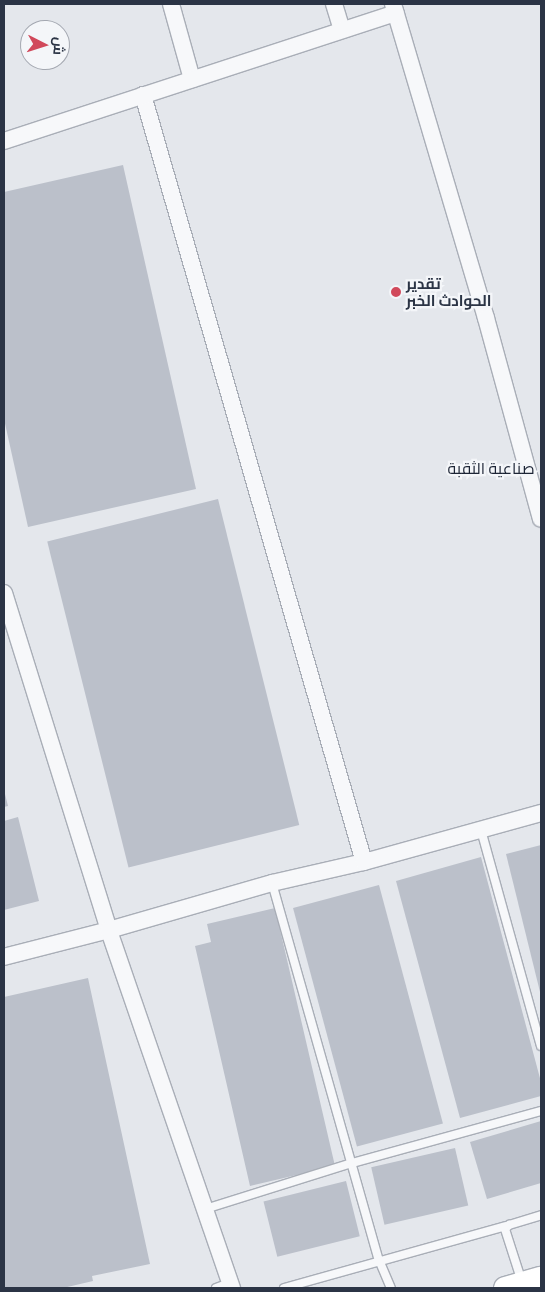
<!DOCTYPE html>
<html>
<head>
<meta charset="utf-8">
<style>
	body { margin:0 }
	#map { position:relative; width:545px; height:1292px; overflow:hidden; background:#e4e7ec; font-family:"Titillium Web",Cairo,sans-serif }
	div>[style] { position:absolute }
	.building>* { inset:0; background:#bbc0ca; transform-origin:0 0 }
	.roads { filter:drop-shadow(1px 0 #a9aeb7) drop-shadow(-1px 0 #a9aeb7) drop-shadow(0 1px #a9aeb7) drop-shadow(0 -1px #a9aeb7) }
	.lane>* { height:8px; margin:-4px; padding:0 4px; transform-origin:4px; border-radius:4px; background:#f7f8fa }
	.street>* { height:16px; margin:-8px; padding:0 8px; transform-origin:8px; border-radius:8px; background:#f7f8fa }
	.secondary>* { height:22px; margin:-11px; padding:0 11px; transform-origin:11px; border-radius:11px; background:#fff }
	.dots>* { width:14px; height:14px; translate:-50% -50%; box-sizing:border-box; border:2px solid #f4f6f9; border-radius:50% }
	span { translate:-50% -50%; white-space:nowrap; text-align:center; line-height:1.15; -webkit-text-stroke:4.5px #f4f6f9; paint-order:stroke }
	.poi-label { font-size:15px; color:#2b3445; font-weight:700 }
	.left { translate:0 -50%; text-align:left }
	.neighbourhood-label { font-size:16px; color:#1d2536 }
	.frame { position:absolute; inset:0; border:5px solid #2b3445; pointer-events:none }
	.north { position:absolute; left:20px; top:20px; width:50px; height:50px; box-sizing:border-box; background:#f4f6f9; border:1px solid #a4a8b1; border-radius:50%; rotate:95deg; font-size:14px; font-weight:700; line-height:20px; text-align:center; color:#2b3445 }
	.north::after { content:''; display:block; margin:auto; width:18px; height:22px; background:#d1495b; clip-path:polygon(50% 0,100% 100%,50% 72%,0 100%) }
</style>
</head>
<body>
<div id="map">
	<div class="building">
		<div style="clip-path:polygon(123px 165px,196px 489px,28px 527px,4px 419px,4px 192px)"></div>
		<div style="left:218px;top:499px;width:336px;height:176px;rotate:76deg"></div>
		<div style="clip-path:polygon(4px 790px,8px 806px,4px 807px)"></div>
		<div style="clip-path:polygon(18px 817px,39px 901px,4px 910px,4px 821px)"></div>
		<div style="clip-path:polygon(541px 845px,541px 996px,506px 854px)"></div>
		<div style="clip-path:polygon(481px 857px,541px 1082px,541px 1096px,460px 1118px,396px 881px)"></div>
		<div style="left:379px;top:885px;width:247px;height:89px;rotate:75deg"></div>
		<div style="clip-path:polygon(275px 908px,335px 1166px,250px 1186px,195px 946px,211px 942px,207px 924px)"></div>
		<div style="clip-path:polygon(88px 978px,150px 1264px,92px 1276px,93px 1281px,63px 1288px,4px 1288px,4px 997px)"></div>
		<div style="clip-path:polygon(541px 1121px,541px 1183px,487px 1199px,470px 1142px)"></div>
		<div style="left:455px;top:1148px;width:59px;height:86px;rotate:77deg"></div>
		<div style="left:346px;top:1181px;width:57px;height:85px;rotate:76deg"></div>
	</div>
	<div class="roads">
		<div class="lane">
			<div style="left:481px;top:830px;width:224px;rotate:74.5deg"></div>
			<div style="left:272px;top:883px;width:392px;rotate:74.2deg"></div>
			<div style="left:379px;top:1260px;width:30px;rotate:67deg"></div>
			<div style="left:205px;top:1209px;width:154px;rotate:-17.4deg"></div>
			<div style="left:352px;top:1163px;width:196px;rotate:-15.4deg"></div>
			<div style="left:522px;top:1282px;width:56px;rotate:-107.8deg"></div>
			<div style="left:505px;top:1229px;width:6px;rotate:-45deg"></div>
			<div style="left:509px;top:1225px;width:34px;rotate:-17deg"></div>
			<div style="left:216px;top:1288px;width:15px;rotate:-20deg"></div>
			<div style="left:284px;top:1288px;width:230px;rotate:-15.6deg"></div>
		</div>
		<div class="street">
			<div style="left:171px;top:4px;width:78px;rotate:74.4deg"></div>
			<div style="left:334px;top:4px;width:27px;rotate:73deg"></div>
			<div style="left:393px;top:4px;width:327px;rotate:73.5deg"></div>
			<div style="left:486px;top:318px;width:208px;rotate:74.7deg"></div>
			<div style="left:143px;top:95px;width:798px;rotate:73.93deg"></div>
			<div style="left:4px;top:141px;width:412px;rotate:-18.1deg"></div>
			<div style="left:4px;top:593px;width:353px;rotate:72.7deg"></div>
			<div style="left:109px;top:930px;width:108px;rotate:165.6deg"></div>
			<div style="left:232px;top:1288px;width:379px;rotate:-109deg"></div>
			<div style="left:109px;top:930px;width:170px;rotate:-16.1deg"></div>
			<div style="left:272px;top:883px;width:94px;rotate:-12.9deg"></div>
			<div style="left:364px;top:862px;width:184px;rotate:-15.5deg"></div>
		</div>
		<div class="secondary">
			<div style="left:505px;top:1288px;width:37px;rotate:-16deg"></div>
		</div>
	</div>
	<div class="dots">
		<div style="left:396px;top:292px;background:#d1495b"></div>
	</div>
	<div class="poi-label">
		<span class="left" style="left:406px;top:292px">تقدير<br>الحوادث الخبر</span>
	</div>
	<div class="neighbourhood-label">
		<span style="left:491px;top:468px">صناعية الثقبة</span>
	</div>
	<div class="frame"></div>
	<div class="north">ش</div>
</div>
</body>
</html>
